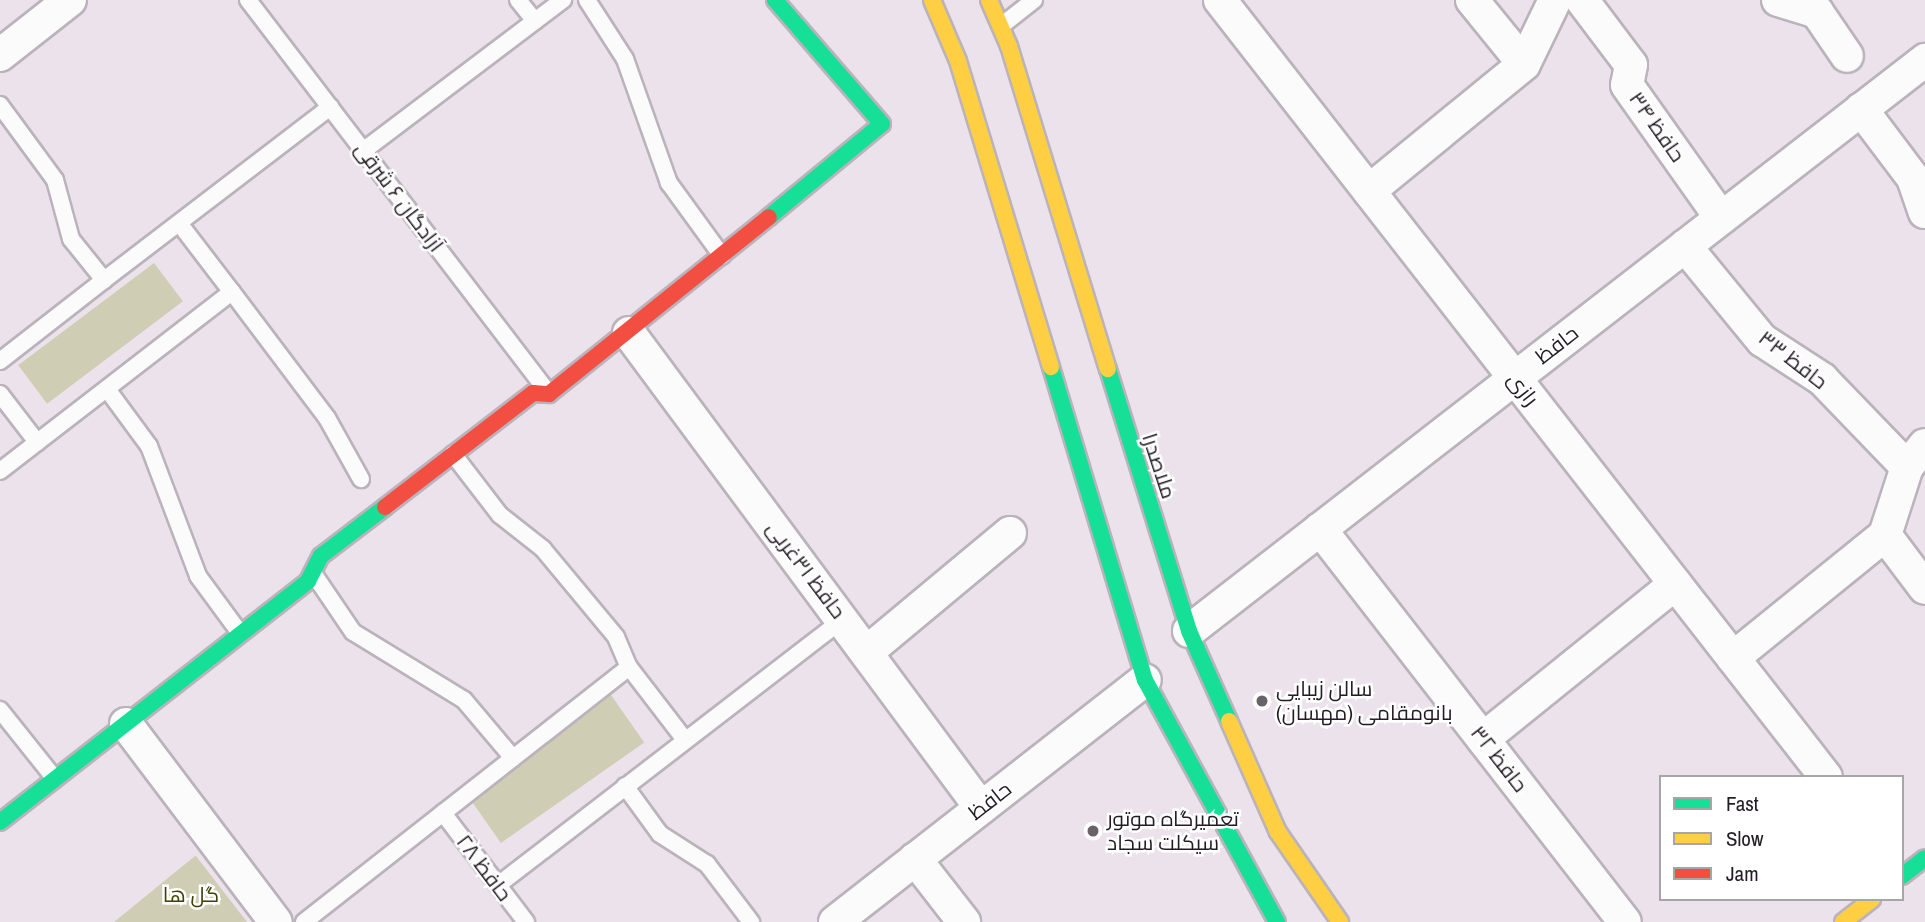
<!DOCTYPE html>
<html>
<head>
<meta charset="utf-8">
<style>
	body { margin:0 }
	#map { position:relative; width:1925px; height:922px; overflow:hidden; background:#ebe2eb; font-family:"Archivo Narrow",Cairo,sans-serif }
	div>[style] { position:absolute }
	.green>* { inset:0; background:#d0cdb5; transform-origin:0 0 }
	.roads { filter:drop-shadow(2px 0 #bbb3bb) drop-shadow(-2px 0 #bbb3bb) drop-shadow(0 2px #bbb3bb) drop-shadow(0 -2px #bbb3bb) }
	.lane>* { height:16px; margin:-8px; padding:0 8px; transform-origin:8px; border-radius:8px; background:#fcfbfc }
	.street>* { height:32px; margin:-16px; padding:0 16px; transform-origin:16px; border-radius:16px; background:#fcfbfc }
	.fast>* { height:16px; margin:-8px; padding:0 8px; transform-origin:8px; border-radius:8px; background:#16e098 }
	.slow>* { height:16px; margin:-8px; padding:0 8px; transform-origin:8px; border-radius:8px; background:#ffcf43 }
	.jam>* { height:16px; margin:-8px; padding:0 8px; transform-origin:8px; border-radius:8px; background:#f24e42 }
	.dots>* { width:19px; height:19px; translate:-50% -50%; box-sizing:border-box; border:4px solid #fff; border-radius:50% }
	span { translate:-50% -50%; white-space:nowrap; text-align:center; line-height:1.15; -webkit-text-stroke:5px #fff; paint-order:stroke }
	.street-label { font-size:21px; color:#231d23 }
	.poi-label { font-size:21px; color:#231d23 }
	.left { translate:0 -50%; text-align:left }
	.park-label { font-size:21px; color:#414206 }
	.legend { position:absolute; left:1659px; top:775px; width:245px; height:126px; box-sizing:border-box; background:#fff; border:2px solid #a7a5a7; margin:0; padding:9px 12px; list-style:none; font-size:21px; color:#231d23 }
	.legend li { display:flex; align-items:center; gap:14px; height:35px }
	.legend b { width:35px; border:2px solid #a7a5a7 }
</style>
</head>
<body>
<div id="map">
	<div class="green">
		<div style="left:154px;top:263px;width:48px;height:170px;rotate:53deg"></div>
		<div style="left:611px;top:695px;width:58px;height:175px;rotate:55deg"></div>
		<div style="clip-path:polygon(196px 856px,247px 922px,114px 922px,195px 856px)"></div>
	</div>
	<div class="roads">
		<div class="lane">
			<div style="left:248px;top:0;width:489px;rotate:52.6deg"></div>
			<div style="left:518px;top:0;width:27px;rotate:51deg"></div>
			<div style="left:587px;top:0;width:70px;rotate:57.2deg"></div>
			<div style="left:625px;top:59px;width:132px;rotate:70.5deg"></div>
			<div style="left:669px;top:183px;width:90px;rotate:54deg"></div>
			<div style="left:1001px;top:26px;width:42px;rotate:-38.2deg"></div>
			<div style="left:0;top:105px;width:93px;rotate:53.7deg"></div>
			<div style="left:55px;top:180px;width:61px;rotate:74.8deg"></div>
			<div style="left:71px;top:239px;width:53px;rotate:51.2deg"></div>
			<div style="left:104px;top:280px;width:132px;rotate:142.1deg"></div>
			<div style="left:363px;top:151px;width:251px;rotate:-37.1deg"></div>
			<div style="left:179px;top:223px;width:87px;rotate:52.5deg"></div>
			<div style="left:104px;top:280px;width:285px;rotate:-37.4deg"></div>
			<div style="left:107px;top:389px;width:71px;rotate:53.6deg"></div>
			<div style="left:149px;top:446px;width:139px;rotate:69.3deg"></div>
			<div style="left:198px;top:576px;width:71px;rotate:53.6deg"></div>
			<div style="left:0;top:394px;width:61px;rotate:52.4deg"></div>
			<div style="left:453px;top:454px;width:77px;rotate:52.4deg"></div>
			<div style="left:500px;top:515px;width:55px;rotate:38.3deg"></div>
			<div style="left:543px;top:549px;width:114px;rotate:50.3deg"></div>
			<div style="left:616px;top:637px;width:33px;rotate:67deg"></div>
			<div style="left:629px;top:667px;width:92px;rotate:52.5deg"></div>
			<div style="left:0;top:471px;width:293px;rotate:-37.7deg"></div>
			<div style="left:232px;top:292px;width:158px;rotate:53deg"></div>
			<div style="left:327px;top:418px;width:70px;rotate:60.9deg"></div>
			<div style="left:313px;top:573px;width:71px;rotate:55.9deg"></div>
			<div style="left:353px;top:632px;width:130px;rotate:31.5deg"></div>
			<div style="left:464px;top:700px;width:76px;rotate:49.8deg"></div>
			<div style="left:0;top:710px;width:88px;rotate:51.4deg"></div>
			<div style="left:625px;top:786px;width:59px;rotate:53.9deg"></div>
			<div style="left:660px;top:834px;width:56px;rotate:32.6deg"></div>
			<div style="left:707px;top:864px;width:73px;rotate:52.8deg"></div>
			<div style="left:443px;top:813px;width:137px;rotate:52.7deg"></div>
			<div style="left:498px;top:885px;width:436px;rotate:-37.6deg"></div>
			<div style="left:304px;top:922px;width:413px;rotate:-38.1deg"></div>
		</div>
		<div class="street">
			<div style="left:1220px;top:0;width:985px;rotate:52.05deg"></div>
			<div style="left:1472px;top:0;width:82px;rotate:50.9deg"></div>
			<div style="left:1582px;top:0;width:81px;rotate:53deg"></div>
			<div style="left:1631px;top:65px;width:20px;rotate:101deg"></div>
			<div style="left:1627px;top:85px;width:163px;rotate:54.7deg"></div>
			<div style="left:1778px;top:0;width:41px;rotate:17.1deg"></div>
			<div style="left:1817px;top:12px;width:53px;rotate:55.7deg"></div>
			<div style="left:0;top:55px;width:89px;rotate:-38.2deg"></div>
			<div style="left:1861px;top:109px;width:86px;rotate:53deg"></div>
			<div style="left:1913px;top:178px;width:36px;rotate:71deg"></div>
			<div style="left:1369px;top:191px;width:200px;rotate:-39.3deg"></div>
			<div style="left:1524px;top:64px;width:71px;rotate:-64.2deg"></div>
			<div style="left:1685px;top:246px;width:122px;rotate:50.7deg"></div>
			<div style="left:1762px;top:340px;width:72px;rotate:33deg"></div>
			<div style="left:1822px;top:379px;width:122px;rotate:46deg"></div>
			<div style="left:629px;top:333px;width:591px;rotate:53.46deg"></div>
			<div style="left:1320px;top:529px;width:497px;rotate:52.2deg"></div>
			<div style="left:1885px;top:535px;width:66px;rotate:53deg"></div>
			<div style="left:1189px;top:631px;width:932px;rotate:-37.8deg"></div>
			<div style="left:867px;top:652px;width:186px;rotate:-39.8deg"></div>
			<div style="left:1733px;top:658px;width:196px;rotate:-39deg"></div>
			<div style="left:1885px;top:535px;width:71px;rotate:-72.1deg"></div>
			<div style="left:1907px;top:467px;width:28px;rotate:-51deg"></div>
			<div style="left:126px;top:724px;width:248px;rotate:52.9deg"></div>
			<div style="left:1483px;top:739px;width:247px;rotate:-38.9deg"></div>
			<div style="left:915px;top:859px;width:80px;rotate:52.1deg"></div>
			<div style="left:835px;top:922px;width:393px;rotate:-38deg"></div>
		</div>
		<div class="fast">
			<div style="left:769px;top:217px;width:146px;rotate:-39.5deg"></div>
			<div style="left:882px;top:124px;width:164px;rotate:-130.8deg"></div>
			<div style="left:1051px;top:367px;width:327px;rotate:73.3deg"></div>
			<div style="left:1145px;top:680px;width:276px;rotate:61.4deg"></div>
			<div style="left:1108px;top:369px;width:274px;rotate:72.8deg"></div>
			<div style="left:1189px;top:631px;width:98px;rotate:66deg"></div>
			<div style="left:0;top:822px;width:391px;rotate:-38deg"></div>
			<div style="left:308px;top:581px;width:28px;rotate:-63deg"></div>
			<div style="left:321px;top:556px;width:81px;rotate:-37.4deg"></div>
			<div style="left:1902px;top:876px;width:29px;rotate:-38deg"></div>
		</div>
		<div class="slow">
			<div style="left:932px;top:0;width:66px;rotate:66.9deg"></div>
			<div style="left:958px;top:61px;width:320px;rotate:73.1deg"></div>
			<div style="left:989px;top:0;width:50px;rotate:66.5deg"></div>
			<div style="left:1009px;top:46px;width:338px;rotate:73deg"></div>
			<div style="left:1229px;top:721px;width:121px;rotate:66.2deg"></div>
			<div style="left:1278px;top:832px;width:109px;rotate:55.4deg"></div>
			<div style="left:1843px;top:922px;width:37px;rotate:-38deg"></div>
		</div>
		<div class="jam">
			<div style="left:385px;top:507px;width:187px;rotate:-37.6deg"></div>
			<div style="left:533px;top:393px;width:16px;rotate:4deg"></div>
			<div style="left:549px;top:394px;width:282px;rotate:-38.8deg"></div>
		</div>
	</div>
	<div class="dots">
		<div style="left:1262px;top:701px;background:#696269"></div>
		<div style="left:1093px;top:831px;background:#696269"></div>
	</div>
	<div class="street-label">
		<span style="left:1657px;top:127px;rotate:55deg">حافظ ۳۴</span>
		<span style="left:399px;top:197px;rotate:53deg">آزادگان ۶ شرقی</span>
		<span style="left:1557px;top:345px;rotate:-38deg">حافظ</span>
		<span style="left:1793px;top:360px;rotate:38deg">حافظ ۳۳</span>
		<span style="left:1523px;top:389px;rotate:52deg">رازی</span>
		<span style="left:1159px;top:466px;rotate:72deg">ملاصدرا</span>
		<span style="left:806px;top:570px;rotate:53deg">حافظ ۳۱غربی</span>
		<span style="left:1499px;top:759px;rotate:52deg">حافظ ۳۲</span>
		<span style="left:990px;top:801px;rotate:-38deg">حافظ</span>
		<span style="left:484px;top:868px;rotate:53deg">حافظ ۲۸</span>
	</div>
	<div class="poi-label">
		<span class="left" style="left:1276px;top:701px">سالن زیبایی<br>بانومقامی (مهسان)</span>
		<span class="left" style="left:1107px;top:831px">تعمیرگاه موتور<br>سیکلت سجاد</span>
	</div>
	<div class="park-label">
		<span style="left:191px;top:895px">گل ها</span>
	</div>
	<ul class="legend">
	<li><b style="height:9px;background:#16e098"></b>Fast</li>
	<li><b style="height:9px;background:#ffcf43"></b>Slow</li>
	<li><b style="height:9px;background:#f24e42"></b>Jam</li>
	</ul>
</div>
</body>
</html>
